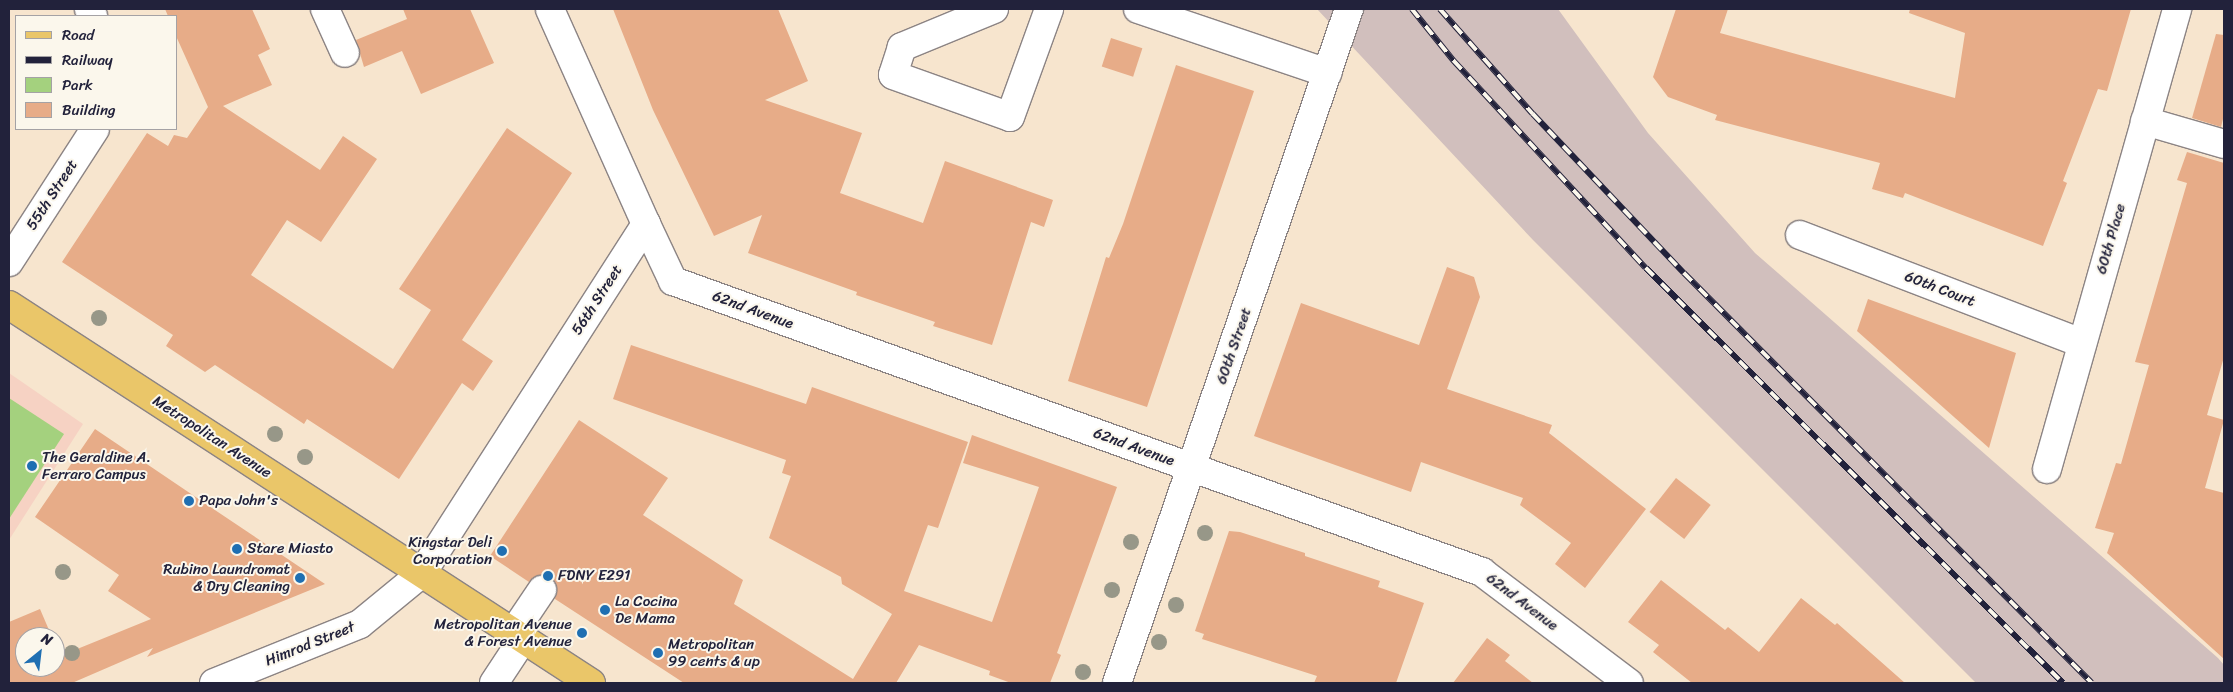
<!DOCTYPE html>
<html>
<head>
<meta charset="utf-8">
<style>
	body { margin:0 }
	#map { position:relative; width:2233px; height:692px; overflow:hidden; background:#f7e5ce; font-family:Sriracha,sans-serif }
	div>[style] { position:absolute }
	.built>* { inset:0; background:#f6d2c3 }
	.industrial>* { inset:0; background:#d1bfbd }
	.green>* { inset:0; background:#a4d17e }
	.building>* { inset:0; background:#e7ac88; transform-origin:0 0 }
	.roads { filter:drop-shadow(1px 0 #8c8484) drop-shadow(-1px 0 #8c8484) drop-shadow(0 1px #8c8484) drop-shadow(0 -1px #8c8484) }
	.minor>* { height:28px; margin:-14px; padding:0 14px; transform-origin:14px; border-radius:14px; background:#fff }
	.major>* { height:28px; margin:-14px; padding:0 14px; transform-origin:14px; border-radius:14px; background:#eac669 }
	.rail>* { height:5.5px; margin-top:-2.75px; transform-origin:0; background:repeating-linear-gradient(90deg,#fbf7ec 0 11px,#22223b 0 22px); box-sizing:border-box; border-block:1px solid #22223b }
	.trees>* { width:16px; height:16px; margin:-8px; border-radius:50%; background:#979788 }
	.dots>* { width:14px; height:14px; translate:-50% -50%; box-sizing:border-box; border:2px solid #fbf7ec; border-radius:50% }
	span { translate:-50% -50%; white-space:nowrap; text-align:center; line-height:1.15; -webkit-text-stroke:4px #fbf7ec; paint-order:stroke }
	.street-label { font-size:15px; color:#22223b }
	.poi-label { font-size:15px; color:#22223b }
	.left { translate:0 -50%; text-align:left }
	.right { translate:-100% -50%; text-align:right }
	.frame { position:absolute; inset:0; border:10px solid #22223b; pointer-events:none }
	.legend { position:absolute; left:15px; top:15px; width:162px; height:115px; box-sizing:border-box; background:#fbf7ec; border:1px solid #a4a2a5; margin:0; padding:6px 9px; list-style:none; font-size:15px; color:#22223b }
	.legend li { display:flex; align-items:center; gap:10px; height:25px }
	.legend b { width:25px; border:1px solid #a4a2a5 }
	.north { position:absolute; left:15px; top:627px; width:50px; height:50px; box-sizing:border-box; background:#fbf7ec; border:1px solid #a4a2a5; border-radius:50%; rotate:29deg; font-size:14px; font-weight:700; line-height:20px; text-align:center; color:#22223b }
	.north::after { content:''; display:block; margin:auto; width:18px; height:22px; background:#1f6fb2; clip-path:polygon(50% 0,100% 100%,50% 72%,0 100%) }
</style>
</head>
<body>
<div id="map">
	<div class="built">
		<div style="clip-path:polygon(9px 373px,83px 424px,9px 540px)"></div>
	</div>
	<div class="industrial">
		<div style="clip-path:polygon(1317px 9px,1558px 9px,1648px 133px,1755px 253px,2218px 658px,2224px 665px,2224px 683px,1976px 683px,1533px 240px)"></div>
	</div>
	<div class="green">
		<div style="clip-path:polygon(9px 398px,64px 434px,9px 519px)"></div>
	</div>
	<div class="building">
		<div style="clip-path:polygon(165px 9px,252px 9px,270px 49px,258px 55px,272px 85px,223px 106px,320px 170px,343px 136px,377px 159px,321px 242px,287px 220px,251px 275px,393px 369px,431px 310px,399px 289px,507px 128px,572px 173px,462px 340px,493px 361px,473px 391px,462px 383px,399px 479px,307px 419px,304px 424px,215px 365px,205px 372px,166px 346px,173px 335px,62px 262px,147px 133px,168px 146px,174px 135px,187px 138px,208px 107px,176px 36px,176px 16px,168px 16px)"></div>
		<div style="clip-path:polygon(403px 9px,470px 9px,494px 63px,421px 94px,402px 51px,364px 67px,356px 40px,407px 19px)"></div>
		<div style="clip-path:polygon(613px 9px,778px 9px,808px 81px,765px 100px,862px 133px,840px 193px,923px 223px,945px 161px,1053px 200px,1044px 227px,1031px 222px,992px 345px,933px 326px,935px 322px,856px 295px,857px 292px,748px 253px,762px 215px,714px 236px,653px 110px)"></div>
		<div style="clip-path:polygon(1676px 9px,1728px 9px,1720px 33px,1955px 98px,1965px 33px,1909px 13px,1910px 9px,2131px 9px,2107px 91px,2098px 89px,2063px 181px,2067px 183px,2043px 246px,1905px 193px,1903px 198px,1872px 189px,1880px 163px,1715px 120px,1717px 115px,1668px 97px,1653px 77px)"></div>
		<div style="clip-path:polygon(2216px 34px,2224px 35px,2224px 115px,2221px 127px,2192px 118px)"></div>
		<div style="left:1111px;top:38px;width:33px;height:30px;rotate:18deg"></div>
		<div style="clip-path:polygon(1176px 65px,1254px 91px,1147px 407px,1068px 381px,1106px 257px,1109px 258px,1123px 224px)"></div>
		<div style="clip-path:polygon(2187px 152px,2224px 163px,2224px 357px,2207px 415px,2224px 420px,2205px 488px,2224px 493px,2224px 659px,2107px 553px,2114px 533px,2095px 528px,2116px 463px,2121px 464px,2149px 365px,2135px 362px,2187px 183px,2177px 180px)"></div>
		<div style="clip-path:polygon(1447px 267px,1474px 277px,1480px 297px,1447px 389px,1552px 425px,1549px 433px,1646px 509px,1585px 588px,1555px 564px,1571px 543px,1520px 505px,1523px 498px,1421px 462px,1411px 492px,1254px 436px,1301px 303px,1419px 345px)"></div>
		<div style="clip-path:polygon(1868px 299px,2016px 353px,1989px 448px,1857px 331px)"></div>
		<div style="clip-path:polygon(631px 345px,806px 404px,812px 387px,968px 442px,938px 528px,928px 525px,904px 591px,992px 622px,1039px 487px,963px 463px,972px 435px,1117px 487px,1057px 653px,1061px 655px,1050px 683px,1011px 683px,989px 675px,990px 671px,919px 645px,896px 683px,684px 683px,555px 599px,556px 584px,550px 577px,536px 576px,529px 582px,490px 556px,579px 420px,668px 478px,643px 515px,743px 580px,734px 604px,853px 679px,892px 614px,842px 584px,841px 577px,769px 538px,791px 476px,782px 473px,786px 460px,613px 399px)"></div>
		<div style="clip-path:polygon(95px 429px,206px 504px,325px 584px,147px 657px,153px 648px,72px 683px,9px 683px,9px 622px,40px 609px,52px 637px,25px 637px,25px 667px,55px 667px,55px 644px,60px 656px,151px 619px,108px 591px,119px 575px,35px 517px)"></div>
		<div style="left:1676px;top:478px;width:44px;height:43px;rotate:38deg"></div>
		<div style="clip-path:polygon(1229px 531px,1240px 532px,1305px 553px,1305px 556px,1380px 581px,1378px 587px,1424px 603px,1396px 683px,1314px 683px,1317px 676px,1202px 639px,1204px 634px,1195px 631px)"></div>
		<div style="clip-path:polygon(1661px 580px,1725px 630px,1728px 627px,1759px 652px,1801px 598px,1835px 625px,1837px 623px,1905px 683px,1692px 683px,1653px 652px,1659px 645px,1628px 622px)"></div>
		<div style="clip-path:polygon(1487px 638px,1510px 655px,1505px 661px,1533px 683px,1453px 683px)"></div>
	</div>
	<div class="roads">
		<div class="minor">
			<div style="left:89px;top:9px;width:8px;rotate:60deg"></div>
			<div style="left:325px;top:9px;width:48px;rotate:65.6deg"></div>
			<div style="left:994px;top:9px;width:100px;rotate:157.6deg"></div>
			<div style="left:902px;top:47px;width:29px;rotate:108deg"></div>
			<div style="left:893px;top:75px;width:124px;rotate:19.7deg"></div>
			<div style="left:1010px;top:117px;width:115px;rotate:-70.1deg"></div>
			<div style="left:1138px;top:9px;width:200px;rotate:18.7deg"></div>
			<div style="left:2145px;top:121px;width:82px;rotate:16.2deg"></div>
			<div style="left:646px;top:224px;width:63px;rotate:64.7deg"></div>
			<div style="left:673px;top:281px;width:860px;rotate:19.78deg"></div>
			<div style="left:1482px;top:572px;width:184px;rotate:37.1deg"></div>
			<div style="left:1800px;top:235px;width:301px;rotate:21deg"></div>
			<div style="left:9px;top:262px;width:158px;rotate:-57.1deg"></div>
			<div style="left:2047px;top:469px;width:478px;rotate:-74.2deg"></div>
			<div style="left:513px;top:633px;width:52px;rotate:-56deg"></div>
			<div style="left:214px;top:683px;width:157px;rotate:-22deg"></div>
			<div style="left:360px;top:624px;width:80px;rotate:-39.4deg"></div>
			<div style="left:422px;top:573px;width:415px;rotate:-57.3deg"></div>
			<div style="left:646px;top:224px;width:235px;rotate:-114.1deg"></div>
			<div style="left:494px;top:683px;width:53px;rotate:-56.6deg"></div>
			<div style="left:1117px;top:683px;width:713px;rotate:-71.01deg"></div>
		</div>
		<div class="major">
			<div style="left:9px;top:305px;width:694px;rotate:33deg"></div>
		</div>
	</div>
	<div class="rail">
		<div style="left:1412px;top:9px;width:67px;rotate:51.1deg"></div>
		<div style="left:1454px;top:61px;width:282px;rotate:47.2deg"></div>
		<div style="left:1646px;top:268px;width:588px;rotate:44.86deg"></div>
		<div style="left:1440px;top:9px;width:140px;rotate:48.5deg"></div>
		<div style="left:1533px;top:114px;width:219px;rotate:46.5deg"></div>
		<div style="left:1684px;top:273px;width:578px;rotate:45.14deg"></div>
	</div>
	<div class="trees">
		<div style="left:99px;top:318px"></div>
		<div style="left:275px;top:434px"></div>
		<div style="left:305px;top:457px"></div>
		<div style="left:1205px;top:533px"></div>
		<div style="left:1131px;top:542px"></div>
		<div style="left:63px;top:572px"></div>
		<div style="left:1112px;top:590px"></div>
		<div style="left:1176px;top:605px"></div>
		<div style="left:1159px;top:642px"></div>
		<div style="left:72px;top:653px"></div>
		<div style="left:1083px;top:672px"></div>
	</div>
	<div class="dots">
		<div style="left:32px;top:466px;background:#1f6fb2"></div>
		<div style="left:189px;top:501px;background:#1f6fb2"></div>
		<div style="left:237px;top:549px;background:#1f6fb2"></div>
		<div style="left:502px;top:551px;background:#1f6fb2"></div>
		<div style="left:548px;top:576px;background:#1f6fb2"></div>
		<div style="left:300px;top:578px;background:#1f6fb2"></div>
		<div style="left:605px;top:610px;background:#1f6fb2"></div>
		<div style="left:582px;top:633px;background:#1f6fb2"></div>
		<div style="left:658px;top:653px;background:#1f6fb2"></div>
	</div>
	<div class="street-label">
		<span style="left:52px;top:195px;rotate:-57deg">55th Street</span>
		<span style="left:2111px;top:239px;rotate:-74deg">60th Place</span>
		<span style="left:1940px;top:289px;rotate:21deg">60th Court</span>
		<span style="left:597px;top:300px;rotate:-57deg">56th Street</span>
		<span style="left:753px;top:310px;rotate:20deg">62nd Avenue</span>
		<span style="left:1234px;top:346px;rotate:-71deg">60th Street</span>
		<span style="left:212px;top:437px;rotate:33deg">Metropolitan Avenue</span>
		<span style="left:1134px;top:447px;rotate:20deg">62nd Avenue</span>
		<span style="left:1522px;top:602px;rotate:37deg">62nd Avenue</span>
		<span style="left:310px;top:644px;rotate:-22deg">Himrod Street</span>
	</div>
	<div class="poi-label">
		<span class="left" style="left:42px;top:466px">The Geraldine A.<br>Ferraro Campus</span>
		<span class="left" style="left:199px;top:501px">Papa John's</span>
		<span class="right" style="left:492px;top:551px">Kingstar Deli<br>Corporation</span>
		<span class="left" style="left:247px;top:549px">Stare Miasto</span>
		<span class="right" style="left:290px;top:578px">Rubino Laundromat<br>&amp; Dry Cleaning</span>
		<span class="left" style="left:558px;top:576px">FDNY E291</span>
		<span class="left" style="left:615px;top:610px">La Cocina<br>De Mama</span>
		<span class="right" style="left:572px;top:633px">Metropolitan Avenue<br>&amp; Forest Avenue</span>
		<span class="left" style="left:668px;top:653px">Metropolitan<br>99 cents &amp; up</span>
	</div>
	<div class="frame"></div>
	<ul class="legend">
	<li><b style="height:6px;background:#eac669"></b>Road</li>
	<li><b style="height:6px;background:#22223b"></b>Railway</li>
	<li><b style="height:14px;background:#a4d17e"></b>Park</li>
	<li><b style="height:14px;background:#e7ac88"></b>Building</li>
	</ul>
	<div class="north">N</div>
</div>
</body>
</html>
